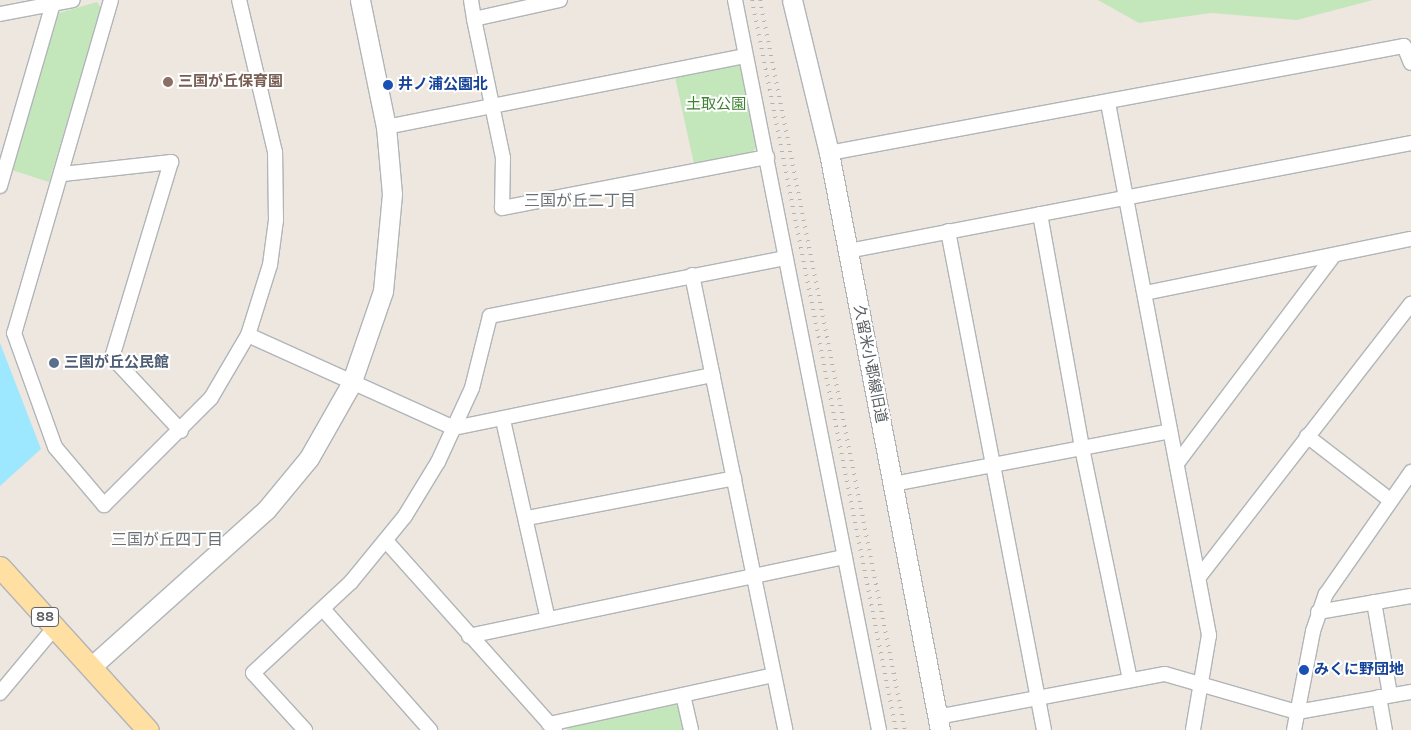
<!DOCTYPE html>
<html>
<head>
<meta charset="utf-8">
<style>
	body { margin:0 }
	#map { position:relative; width:1411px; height:730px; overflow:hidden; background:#ede7e0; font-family:Karla,"Noto Sans JP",sans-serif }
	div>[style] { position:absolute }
	.green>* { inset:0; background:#c3e6bb }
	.water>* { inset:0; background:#9de7ff }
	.roads { filter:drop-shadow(1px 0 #b1b5b8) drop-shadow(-1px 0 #b1b5b8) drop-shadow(0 1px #b1b5b8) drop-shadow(0 -1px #b1b5b8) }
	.street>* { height:14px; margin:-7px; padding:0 7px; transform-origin:7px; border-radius:7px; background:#fff }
	.secondary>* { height:19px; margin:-9.5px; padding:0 9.5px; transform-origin:9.5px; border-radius:9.5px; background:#fff }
	.primary>* { height:21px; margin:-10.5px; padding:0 10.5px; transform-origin:10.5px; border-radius:10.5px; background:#ffdfa2 }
	.rail>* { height:4px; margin-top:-2px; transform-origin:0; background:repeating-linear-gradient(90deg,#b0b1b2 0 1px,transparent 0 7px) }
	.dots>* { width:14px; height:14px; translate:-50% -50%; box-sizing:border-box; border:2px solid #fff; border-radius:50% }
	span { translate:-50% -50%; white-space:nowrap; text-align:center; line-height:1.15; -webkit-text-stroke:4px #fff; paint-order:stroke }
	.shield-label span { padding:1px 4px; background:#fff; border:1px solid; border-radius:4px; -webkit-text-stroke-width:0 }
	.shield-label { font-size:14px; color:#595e62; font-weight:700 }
	.education-label { font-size:15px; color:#785e54; font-weight:700 }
	.left { translate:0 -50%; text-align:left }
	.transit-label { font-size:15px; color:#164399; font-weight:700 }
	.park-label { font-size:15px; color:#3c8230 }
	.service-label { font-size:15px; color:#4e5e75; font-weight:700 }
	.street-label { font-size:15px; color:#595e62 }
	.neighbourhood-label { font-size:16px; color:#6a7174 }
</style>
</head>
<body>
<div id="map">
	<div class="green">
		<div style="clip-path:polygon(1098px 0,1373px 0,1297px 20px,1211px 13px,1139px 23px)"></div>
		<div style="clip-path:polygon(97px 2px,101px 8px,49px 182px,12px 170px,59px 13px)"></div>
		<div style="clip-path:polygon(736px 63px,744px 69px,758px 146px,752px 152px,694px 164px,675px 77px)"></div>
		<div style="clip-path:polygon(674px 704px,681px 708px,685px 730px,567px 730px,569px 725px)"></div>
	</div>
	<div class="water">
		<div style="clip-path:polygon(0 343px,41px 449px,0 486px)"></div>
	</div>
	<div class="roads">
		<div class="street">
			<div style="left:111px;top:0;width:347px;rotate:106.2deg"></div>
			<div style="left:14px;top:333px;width:121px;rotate:70.2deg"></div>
			<div style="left:55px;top:447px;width:76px;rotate:49.8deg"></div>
			<div style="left:104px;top:505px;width:151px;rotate:-45deg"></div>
			<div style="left:211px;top:398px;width:73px;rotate:-59.6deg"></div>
			<div style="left:248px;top:335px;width:73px;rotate:-72.6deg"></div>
			<div style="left:270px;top:265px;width:45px;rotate:-82.4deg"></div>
			<div style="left:276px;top:220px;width:68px;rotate:-90.8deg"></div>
			<div style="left:275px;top:152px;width:156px;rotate:-103.3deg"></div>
			<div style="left:471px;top:0;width:19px;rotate:81deg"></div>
			<div style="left:474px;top:19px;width:88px;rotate:-12.5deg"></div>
			<div style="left:735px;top:0;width:744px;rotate:78.84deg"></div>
			<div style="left:0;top:14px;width:74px;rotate:-10.9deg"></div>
			<div style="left:474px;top:19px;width:142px;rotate:78.2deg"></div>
			<div style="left:503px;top:158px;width:50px;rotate:91.1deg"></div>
			<div style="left:502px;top:208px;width:270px;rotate:-10.9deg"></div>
			<div style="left:1108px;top:103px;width:542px;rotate:79.25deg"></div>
			<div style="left:1209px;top:635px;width:96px;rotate:99.6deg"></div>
			<div style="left:386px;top:127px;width:366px;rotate:-11.2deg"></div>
			<div style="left:829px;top:153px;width:585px;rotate:-10.54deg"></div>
			<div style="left:1404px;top:46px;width:18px;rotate:68deg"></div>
			<div style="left:63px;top:174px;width:109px;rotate:-6.3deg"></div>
			<div style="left:171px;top:162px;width:204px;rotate:106.8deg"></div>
			<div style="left:112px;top:357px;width:101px;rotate:47deg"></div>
			<div style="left:0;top:186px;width:190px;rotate:-73.8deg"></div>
			<div style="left:1040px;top:214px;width:238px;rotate:79.8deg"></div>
			<div style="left:1082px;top:448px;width:237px;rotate:78.3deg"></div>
			<div style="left:948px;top:231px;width:508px;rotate:79.11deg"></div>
			<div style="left:848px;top:251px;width:573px;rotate:-10.86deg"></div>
			<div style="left:692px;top:275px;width:464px;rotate:78.4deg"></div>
			<div style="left:1145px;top:293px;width:271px;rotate:-11.5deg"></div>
			<div style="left:248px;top:335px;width:226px;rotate:24.3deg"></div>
			<div style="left:454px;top:428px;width:264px;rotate:-11.6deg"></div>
			<div style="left:503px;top:420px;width:204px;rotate:77.3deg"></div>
			<div style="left:1307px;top:436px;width:105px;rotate:37.6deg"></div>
			<div style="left:1178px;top:462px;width:258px;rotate:-53deg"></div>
			<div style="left:893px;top:484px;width:282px;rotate:-10.8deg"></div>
			<div style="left:527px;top:518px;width:211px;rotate:-10.9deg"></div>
			<div style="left:387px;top:542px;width:252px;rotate:48.2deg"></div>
			<div style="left:1199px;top:577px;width:346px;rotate:-52.2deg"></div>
			<div style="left:1374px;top:602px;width:94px;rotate:80.2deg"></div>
			<div style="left:323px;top:609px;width:162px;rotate:48.5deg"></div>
			<div style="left:1318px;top:612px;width:94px;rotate:-9.8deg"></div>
			<div style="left:469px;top:636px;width:384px;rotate:-11.9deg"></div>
			<div style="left:0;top:693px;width:86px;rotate:-50.2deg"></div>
			<div style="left:683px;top:695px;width:36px;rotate:77deg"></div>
			<div style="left:1379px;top:697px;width:34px;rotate:80deg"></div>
			<div style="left:937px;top:717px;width:232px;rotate:-10.7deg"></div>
			<div style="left:1165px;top:674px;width:137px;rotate:16.1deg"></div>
			<div style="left:1297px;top:712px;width:116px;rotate:-10deg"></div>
			<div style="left:549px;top:724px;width:230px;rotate:-12.3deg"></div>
			<div style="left:305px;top:730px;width:77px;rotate:-132.4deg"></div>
			<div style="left:253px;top:673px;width:134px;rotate:-42.9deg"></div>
			<div style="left:351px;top:582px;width:85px;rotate:-50.7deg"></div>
			<div style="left:405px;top:516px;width:63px;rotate:-58.6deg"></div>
			<div style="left:438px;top:462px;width:81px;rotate:-65.3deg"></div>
			<div style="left:472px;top:388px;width:74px;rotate:-76deg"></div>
			<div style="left:490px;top:316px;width:301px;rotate:-11.1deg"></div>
			<div style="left:1294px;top:730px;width:101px;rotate:-79.1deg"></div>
			<div style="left:1313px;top:631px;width:39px;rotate:-71deg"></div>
			<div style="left:1326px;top:594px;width:149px;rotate:-55.1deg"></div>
		</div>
		<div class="secondary">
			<div style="left:792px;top:0;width:157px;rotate:76.4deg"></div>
			<div style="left:829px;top:153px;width:588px;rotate:79.11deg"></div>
			<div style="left:92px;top:666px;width:234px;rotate:-41.9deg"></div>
			<div style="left:266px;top:510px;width:67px;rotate:-50.4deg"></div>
			<div style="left:309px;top:458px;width:85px;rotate:-60.4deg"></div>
			<div style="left:351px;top:384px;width:98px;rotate:-71deg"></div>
			<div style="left:383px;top:291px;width:97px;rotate:-84.7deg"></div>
			<div style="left:392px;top:194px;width:67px;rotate:-95.1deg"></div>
			<div style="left:386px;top:127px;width:130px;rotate:-101.6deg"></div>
		</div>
		<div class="primary">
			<div style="left:0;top:567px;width:220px;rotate:47.8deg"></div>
		</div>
	</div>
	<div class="rail">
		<div style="left:752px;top:0;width:744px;rotate:78.84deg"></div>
		<div style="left:760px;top:0;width:744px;rotate:78.77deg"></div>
	</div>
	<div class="dots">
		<div style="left:168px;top:82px;background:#8d6e63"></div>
		<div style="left:388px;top:85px;background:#1a4fb4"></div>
		<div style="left:54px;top:363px;background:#5c6f8a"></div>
		<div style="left:1304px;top:670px;background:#1a4fb4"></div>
	</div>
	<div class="shield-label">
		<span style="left:45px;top:617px">88</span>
	</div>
	<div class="education-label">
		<span class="left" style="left:178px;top:82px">三国が丘保育園</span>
	</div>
	<div class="transit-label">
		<span class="left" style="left:398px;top:85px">井ノ浦公園北</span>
		<span class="left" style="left:1314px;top:670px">みくに野団地</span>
	</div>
	<div class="park-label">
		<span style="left:716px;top:105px">土取公園</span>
	</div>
	<div class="service-label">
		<span class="left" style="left:64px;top:363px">三国が丘公民館</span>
	</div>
	<div class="street-label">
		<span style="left:870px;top:364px;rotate:79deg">久留米小郡線旧道</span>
	</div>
	<div class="neighbourhood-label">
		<span style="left:580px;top:201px">三国が丘二丁目</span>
		<span style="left:167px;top:540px">三国が丘四丁目</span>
	</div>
</div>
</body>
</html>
